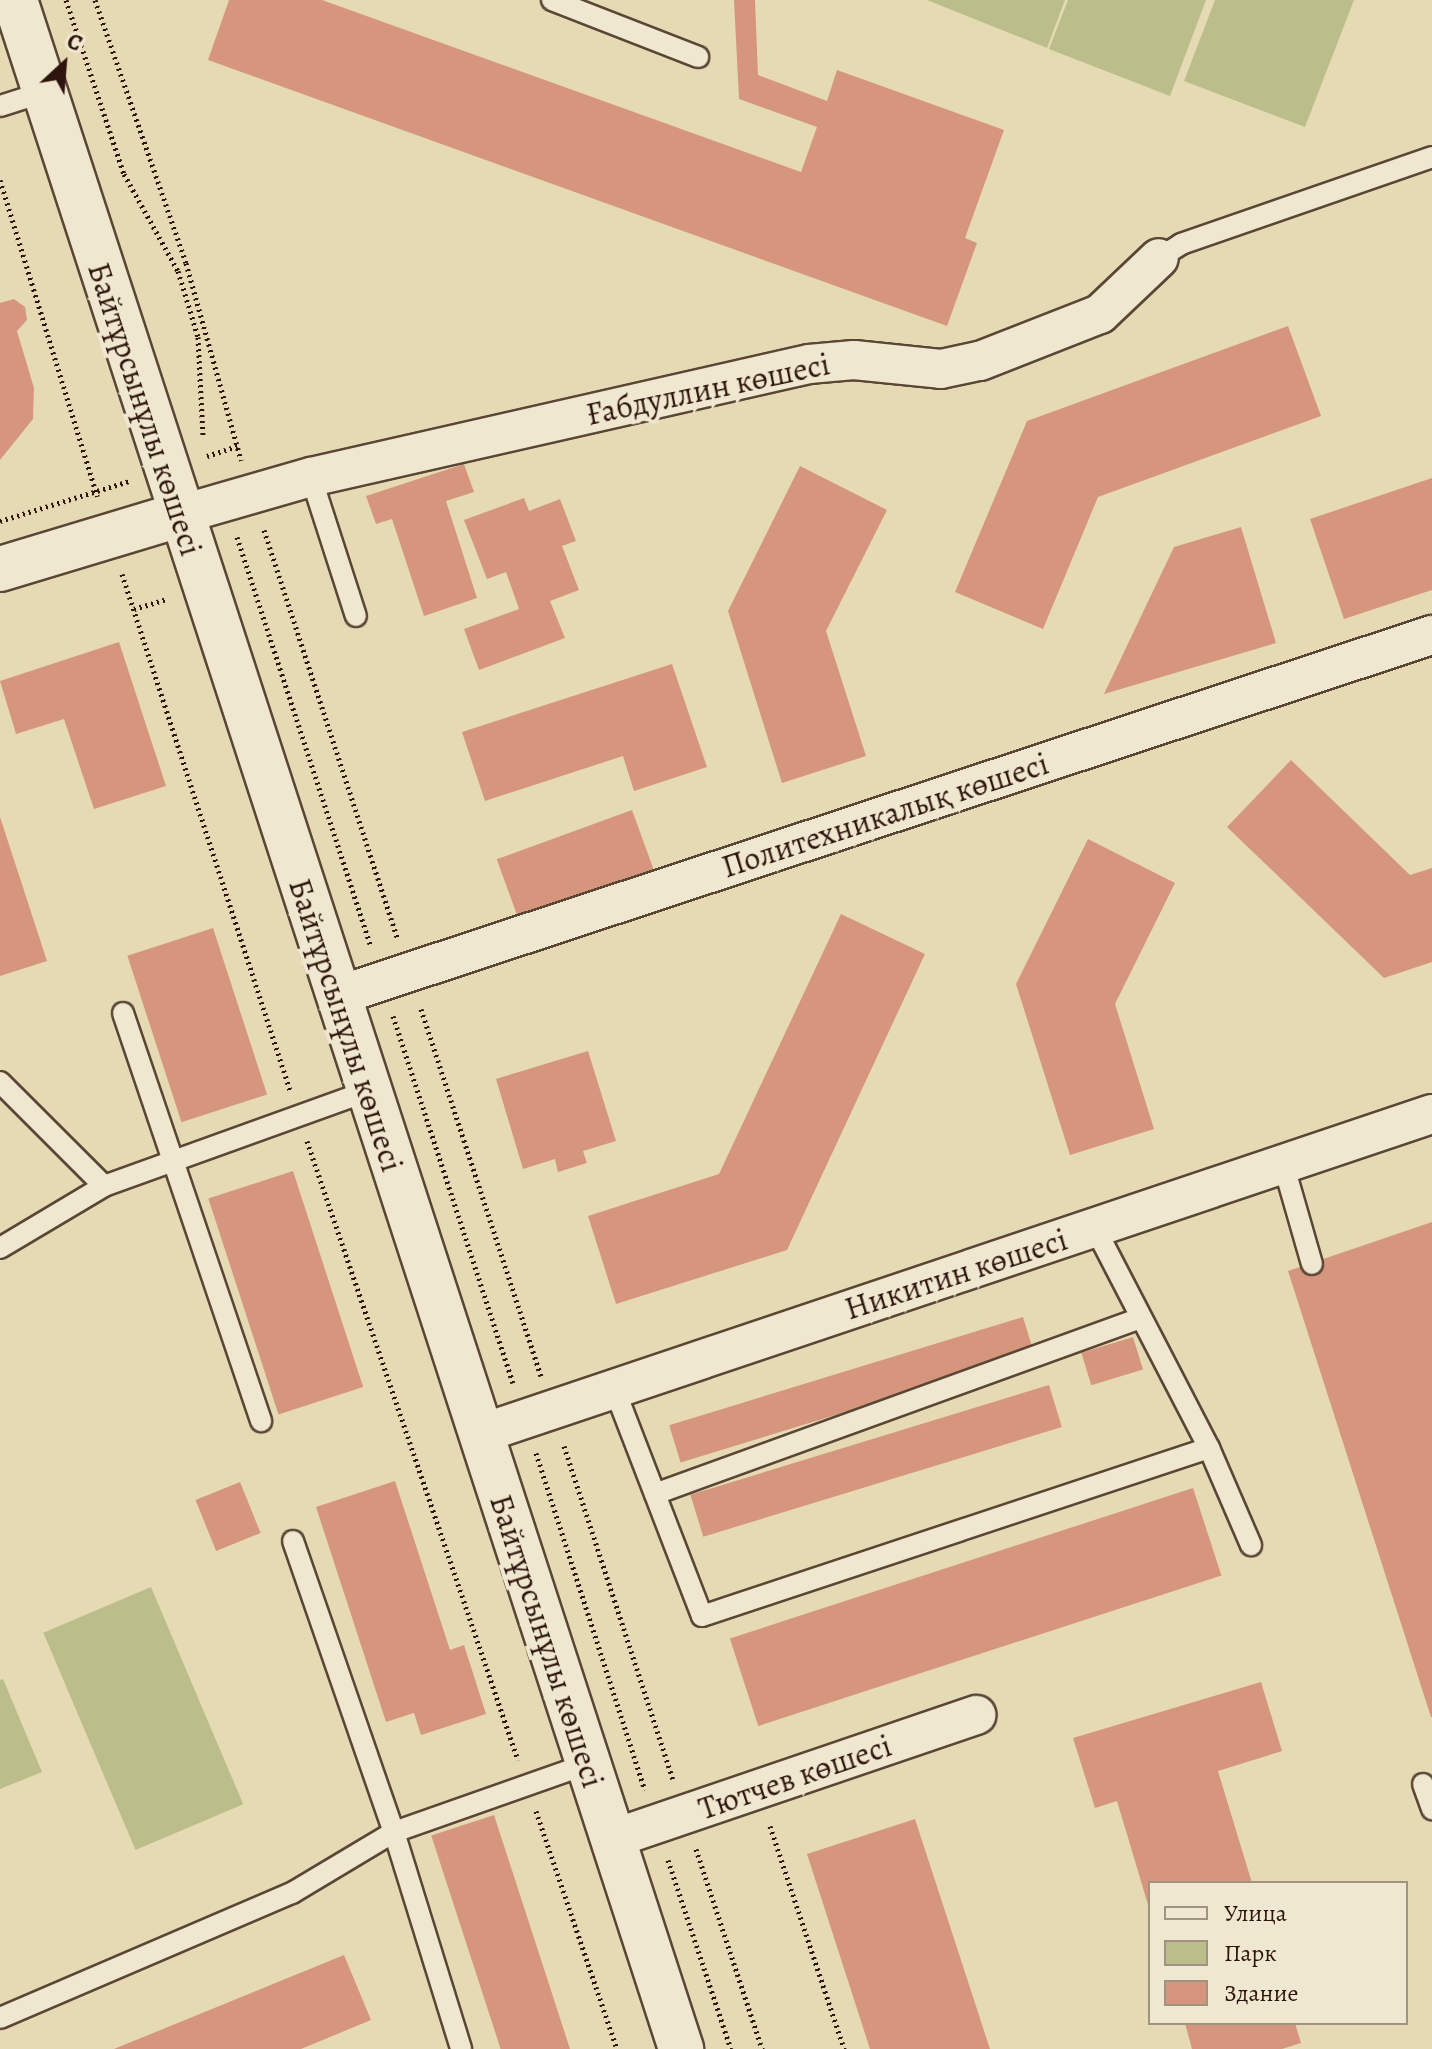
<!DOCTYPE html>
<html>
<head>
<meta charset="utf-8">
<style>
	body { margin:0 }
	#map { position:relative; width:1432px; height:2049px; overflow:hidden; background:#e6dab5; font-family:Alegreya,serif }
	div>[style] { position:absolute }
	.green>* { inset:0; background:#bbbe8a; transform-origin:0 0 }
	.building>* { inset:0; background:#d6967d; transform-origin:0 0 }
	.path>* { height:5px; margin-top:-2.5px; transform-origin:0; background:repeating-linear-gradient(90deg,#2d140c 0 2px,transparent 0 6px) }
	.roads { filter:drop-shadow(2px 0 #5b4636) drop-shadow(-2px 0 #5b4636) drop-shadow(0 2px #5b4636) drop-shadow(0 -2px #5b4636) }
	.lane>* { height:20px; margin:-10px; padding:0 10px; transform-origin:10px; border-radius:10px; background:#efe7cf }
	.street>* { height:38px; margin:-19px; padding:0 19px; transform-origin:19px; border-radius:19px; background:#efe7cf }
	.secondary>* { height:44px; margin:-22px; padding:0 22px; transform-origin:22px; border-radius:22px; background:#efe7cf }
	span { translate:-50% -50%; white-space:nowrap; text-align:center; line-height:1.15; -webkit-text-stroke:8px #efe7cf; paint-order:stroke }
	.street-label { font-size:32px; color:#2d140c }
	.legend { position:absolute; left:1148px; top:1881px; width:260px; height:144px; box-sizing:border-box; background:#efe7cf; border:2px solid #a19381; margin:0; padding:10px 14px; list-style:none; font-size:24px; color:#2d140c }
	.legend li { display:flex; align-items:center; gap:16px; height:40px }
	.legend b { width:40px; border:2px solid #a19381 }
	.north { position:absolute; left:24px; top:24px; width:80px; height:80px; -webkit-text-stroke:6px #efe7cf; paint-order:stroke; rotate:26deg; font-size:22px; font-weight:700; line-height:32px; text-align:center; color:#2d140c }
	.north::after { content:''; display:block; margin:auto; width:28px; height:36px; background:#2d140c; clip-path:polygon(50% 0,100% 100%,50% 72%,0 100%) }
</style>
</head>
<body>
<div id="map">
	<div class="green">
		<div style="clip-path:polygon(927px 0,1065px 0,1047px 48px)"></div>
		<div style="clip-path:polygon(1068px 0,1206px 0,1170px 96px,1049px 49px)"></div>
		<div style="clip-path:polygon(1215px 0,1354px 0,1305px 127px,1184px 81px)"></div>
		<div style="left:151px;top:1587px;width:236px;height:117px;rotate:67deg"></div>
		<div style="clip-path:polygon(3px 1679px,42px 1772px,0 1789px,0 1680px)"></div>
	</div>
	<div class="building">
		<div style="clip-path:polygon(229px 0,322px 0,801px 172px,817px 127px,739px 99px,734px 0,755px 0,758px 75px,827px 101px,837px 70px,1004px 130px,965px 238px,977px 243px,947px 326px,208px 60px)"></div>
		<div style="clip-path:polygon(14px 299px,25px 307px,27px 320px,17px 331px,34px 388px,33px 419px,0 460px,0 303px)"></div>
		<div style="clip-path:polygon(1288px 326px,1321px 416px,1098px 497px,1043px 629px,955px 592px,1027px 421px)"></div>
		<div style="clip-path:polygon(464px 464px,474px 492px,446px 501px,477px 598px,424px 616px,392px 519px,376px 524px,366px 496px)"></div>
		<div style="clip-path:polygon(800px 466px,887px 510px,826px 631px,866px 756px,782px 783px,728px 611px)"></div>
		<div style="clip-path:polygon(1432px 478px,1432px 590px,1344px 619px,1310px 519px)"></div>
		<div style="clip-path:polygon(524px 498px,529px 511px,560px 499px,576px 541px,562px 546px,579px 590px,550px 601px,565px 638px,479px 670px,464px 629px,519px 609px,506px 572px,487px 579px,464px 520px)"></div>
		<div style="clip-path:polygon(1241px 527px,1276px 643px,1104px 694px,1174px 547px)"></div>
		<div style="clip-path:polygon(119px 642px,166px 786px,94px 809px,64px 719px,16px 734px,0 681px)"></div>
		<div style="clip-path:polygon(672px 664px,707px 767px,634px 791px,623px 756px,485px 801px,462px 732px)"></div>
		<div style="clip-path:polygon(1291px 760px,1410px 875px,1432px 868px,1432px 962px,1384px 978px,1227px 827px)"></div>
		<div style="left:632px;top:810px;width:67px;height:144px;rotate:70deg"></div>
		<div style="clip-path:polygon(0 817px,47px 961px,0 976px)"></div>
		<div style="clip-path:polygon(1088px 839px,1175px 883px,1115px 1004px,1154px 1129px,1070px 1155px,1016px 984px)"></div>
		<div style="clip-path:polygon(841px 914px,925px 954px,787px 1250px,616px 1304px,588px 1216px,719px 1174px)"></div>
		<div style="left:213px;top:928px;width:175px;height:90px;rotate:72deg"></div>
		<div style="clip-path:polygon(588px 1051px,616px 1141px,583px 1151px,587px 1163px,558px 1172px,555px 1159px,523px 1169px,496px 1079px)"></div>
		<div style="left:293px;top:1171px;width:227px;height:89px;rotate:72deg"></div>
		<div style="clip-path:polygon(1432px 1222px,1432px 1717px,1431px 1717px,1288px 1271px)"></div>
		<div style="left:1023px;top:1317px;width:39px;height:370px;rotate:73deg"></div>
		<div style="left:1133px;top:1337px;width:34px;height:54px;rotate:73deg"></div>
		<div style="left:1049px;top:1385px;width:44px;height:375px;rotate:73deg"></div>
		<div style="clip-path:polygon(395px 1481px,450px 1650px,464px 1645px,486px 1714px,421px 1735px,414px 1713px,386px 1722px,316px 1507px)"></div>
		<div style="left:240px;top:1482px;width:55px;height:48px;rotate:68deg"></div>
		<div style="left:1193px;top:1488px;width:92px;height:487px;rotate:72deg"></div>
		<div style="clip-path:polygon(1261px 1682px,1282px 1751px,1218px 1771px,1252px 1883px,1150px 1883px,1149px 1908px,1117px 1801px,1095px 1808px,1073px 1738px)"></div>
		<div style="left:494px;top:1815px;width:246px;height:66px;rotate:72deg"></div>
		<div style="clip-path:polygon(915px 1819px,990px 2049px,870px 2049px,807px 1854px)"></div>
		<div style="clip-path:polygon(344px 1955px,371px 2020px,301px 2049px,114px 2049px)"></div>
		<div style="clip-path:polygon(1185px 2023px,1295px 2023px,1301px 2043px,1282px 2049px,1192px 2049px)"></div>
	</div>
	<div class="path">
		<div style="left:66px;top:0;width:183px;rotate:71.6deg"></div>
		<div style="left:124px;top:174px;width:111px;rotate:60.9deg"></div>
		<div style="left:178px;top:271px;width:69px;rotate:73.1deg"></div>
		<div style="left:198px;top:337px;width:99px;rotate:87.1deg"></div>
		<div style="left:95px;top:0;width:278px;rotate:70.9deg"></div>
		<div style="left:186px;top:263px;width:205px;rotate:74.4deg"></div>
		<div style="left:0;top:180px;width:331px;rotate:72.9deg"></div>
		<div style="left:207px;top:456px;width:32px;rotate:-18deg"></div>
		<div style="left:0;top:521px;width:135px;rotate:-17.2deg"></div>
		<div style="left:264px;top:530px;width:430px;rotate:71.9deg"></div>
		<div style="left:237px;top:537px;width:429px;rotate:71.9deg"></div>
		<div style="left:122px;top:574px;width:543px;rotate:71.97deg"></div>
		<div style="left:134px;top:609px;width:34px;rotate:-17deg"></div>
		<div style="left:421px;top:1009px;width:386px;rotate:71.9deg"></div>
		<div style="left:393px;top:1016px;width:386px;rotate:71.9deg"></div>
		<div style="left:307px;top:1141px;width:654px;rotate:71.18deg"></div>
		<div style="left:564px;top:1446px;width:350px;rotate:71.9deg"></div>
		<div style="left:536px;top:1453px;width:354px;rotate:72.1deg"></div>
		<div style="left:536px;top:1811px;width:251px;rotate:71.2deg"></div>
		<div style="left:770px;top:1826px;width:235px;rotate:71.6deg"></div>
		<div style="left:696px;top:1849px;width:211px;rotate:71.7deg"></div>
		<div style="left:668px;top:1860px;width:199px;rotate:71.6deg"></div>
	</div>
	<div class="roads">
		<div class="lane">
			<div style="left:552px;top:0;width:157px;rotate:21.3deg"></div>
			<div style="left:0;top:106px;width:46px;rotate:-17.7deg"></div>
			<div style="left:1159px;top:258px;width:26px;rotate:-32deg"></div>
			<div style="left:1181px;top:244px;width:266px;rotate:-19.1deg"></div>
			<div style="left:311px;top:477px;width:146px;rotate:72.1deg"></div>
			<div style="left:123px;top:1013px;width:431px;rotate:71.3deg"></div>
			<div style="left:0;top:1082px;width:147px;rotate:45deg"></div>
			<div style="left:1283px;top:1163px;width:105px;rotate:74deg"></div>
			<div style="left:1095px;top:1228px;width:248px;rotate:62.6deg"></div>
			<div style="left:1209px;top:1448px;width:106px;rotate:66.6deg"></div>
			<div style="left:0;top:1248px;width:121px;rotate:-30.8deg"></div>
			<div style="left:104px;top:1186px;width:281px;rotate:-19.8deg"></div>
			<div style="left:614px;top:1388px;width:244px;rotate:68.9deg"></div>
			<div style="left:702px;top:1616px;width:534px;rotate:-18.33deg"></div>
			<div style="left:655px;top:1494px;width:514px;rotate:-19.92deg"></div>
			<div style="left:293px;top:1541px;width:308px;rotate:70.9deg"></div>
			<div style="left:394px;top:1832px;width:227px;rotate:72.8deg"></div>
			<div style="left:1423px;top:1784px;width:27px;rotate:70deg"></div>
			<div style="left:0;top:2018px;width:318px;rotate:-23.2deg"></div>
			<div style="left:292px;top:1893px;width:119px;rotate:-30.9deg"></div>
			<div style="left:394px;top:1832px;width:205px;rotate:-19.4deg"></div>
		</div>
		<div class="street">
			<div style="left:179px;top:515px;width:137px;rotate:-16.1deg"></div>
			<div style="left:311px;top:477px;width:511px;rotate:-12.78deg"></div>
			<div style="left:809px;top:364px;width:45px;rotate:-5.1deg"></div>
			<div style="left:854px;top:360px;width:87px;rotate:5.9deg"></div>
			<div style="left:941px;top:369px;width:40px;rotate:-12deg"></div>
			<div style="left:980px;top:361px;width:129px;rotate:-21.4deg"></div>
			<div style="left:1100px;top:314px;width:81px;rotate:-43.5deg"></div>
			<div style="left:337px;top:996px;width:1153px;rotate:-18.25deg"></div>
			<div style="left:480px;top:1434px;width:1004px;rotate:-18.58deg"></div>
			<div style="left:612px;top:1839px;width:385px;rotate:-18.8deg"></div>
		</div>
		<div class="secondary">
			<div style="left:15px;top:0;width:2155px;rotate:71.99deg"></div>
			<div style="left:0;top:569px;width:187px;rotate:-16.8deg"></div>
		</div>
	</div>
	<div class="street-label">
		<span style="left:708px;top:389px;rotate:-12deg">Ғабдуллин көшесі</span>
		<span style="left:145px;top:409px;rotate:72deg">Байтұрсынұлы көшесі</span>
		<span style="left:885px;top:815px;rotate:-18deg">Политехникалық көшесі</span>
		<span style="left:346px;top:1025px;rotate:72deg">Байтұрсынұлы көшесі</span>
		<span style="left:956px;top:1274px;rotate:-18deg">Никитин көшесі</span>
		<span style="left:547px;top:1641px;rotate:72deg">Байтұрсынұлы көшесі</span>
		<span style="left:795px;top:1777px;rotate:-19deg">Тютчев көшесі</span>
	</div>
	<ul class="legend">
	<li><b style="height:10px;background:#efe7cf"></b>Улица</li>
	<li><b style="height:22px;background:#bbbe8a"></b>Парк</li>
	<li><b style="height:22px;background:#d6967d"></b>Здание</li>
	</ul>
	<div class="north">С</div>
</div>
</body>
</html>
